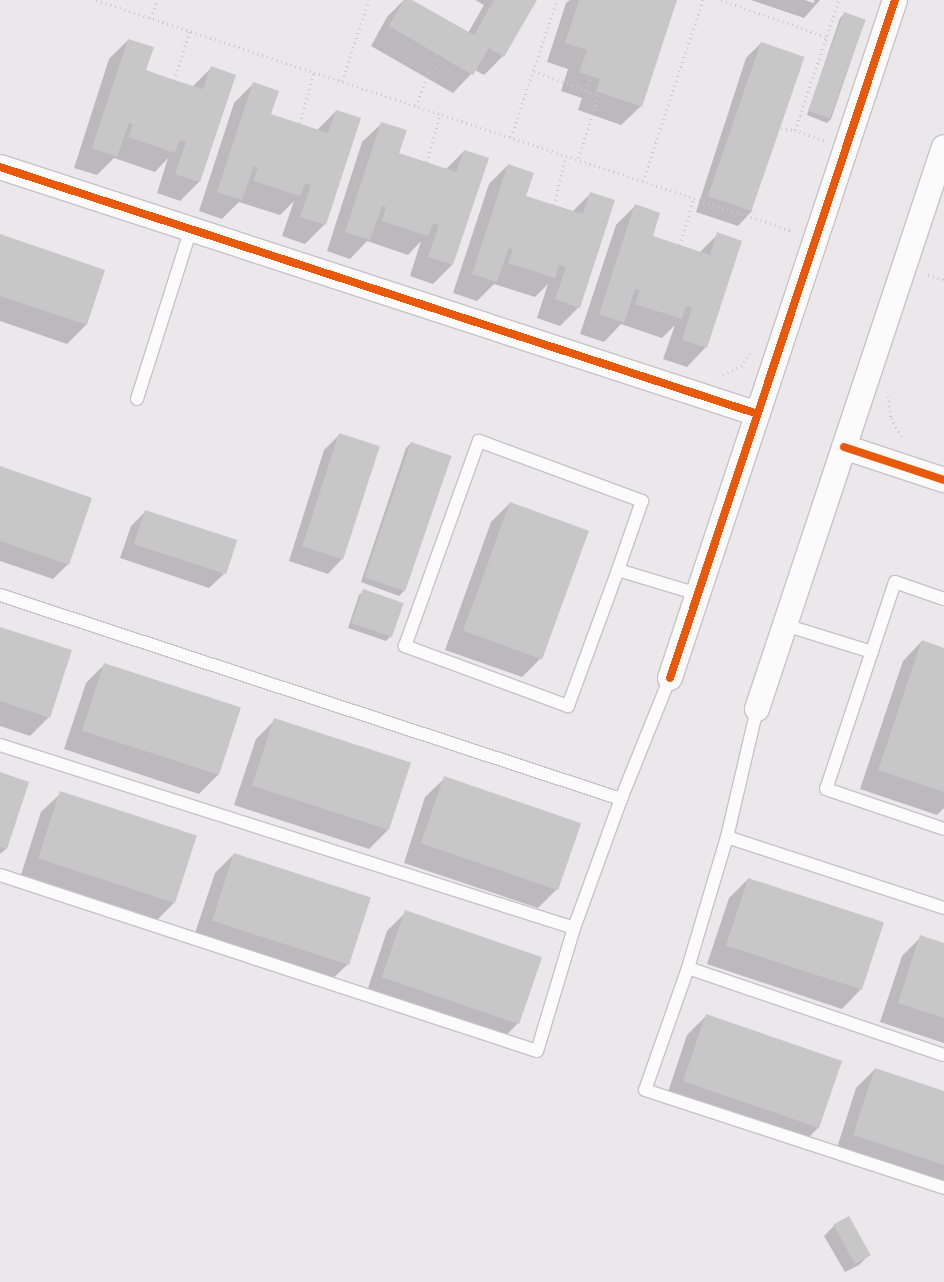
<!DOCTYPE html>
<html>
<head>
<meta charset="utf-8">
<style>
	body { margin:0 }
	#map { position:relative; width:944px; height:1282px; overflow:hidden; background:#ece7ea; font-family:Barlow,sans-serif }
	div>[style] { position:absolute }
	.shadow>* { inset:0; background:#0003 }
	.building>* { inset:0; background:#c8c7c8; transform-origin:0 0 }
	.path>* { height:3px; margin-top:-1.5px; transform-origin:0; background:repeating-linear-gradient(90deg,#c9c9c9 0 1px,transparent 0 5px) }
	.roads { filter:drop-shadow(1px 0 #c7c3c5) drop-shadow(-1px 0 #c7c3c5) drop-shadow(0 1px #c7c3c5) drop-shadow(0 -1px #c7c3c5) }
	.lane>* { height:12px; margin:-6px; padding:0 6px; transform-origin:6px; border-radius:6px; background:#fcfbfc }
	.street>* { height:24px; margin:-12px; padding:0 12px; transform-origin:12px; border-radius:12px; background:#fcfbfc }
	.cycleway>* { height:8px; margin:-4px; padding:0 4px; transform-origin:4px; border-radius:4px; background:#e8590c }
	span { translate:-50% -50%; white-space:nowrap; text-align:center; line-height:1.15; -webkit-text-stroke:4px #fff; paint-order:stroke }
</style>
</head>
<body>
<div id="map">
	<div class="shadow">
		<div style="clip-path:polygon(404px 0,410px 0,468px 33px,484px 5px,475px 0,533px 0,503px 56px,484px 75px,475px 70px,453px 93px,371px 46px,387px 17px)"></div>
		<div style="clip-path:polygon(570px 0,675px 0,641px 106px,621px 125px,578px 110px,582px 98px,561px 91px,568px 69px,547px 62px,566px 3px)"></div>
		<div style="clip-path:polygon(751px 0,805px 0,813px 3px,815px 1px,813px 0,820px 0,804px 18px)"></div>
		<div style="clip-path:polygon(845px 13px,865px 20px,831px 119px,827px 123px,807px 115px,840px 18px)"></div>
		<div style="clip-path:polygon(128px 40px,145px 71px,192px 87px,211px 68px,199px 182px,180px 201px,157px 193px,168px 158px,155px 172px,114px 158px,97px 175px,74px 168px,109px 59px)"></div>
		<div style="clip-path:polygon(761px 43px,752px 211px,738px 226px,696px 212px,746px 58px)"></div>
		<div style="clip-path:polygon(254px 83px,270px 115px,317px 130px,336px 111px,359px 119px,324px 225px,305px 244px,282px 236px,294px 201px,280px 215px,239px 202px,222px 219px,199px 211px,234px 103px)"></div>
		<div style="clip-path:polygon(382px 123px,398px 154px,445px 170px,464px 151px,452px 265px,433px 284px,410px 276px,421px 241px,408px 255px,367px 241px,350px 259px,327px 251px,362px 142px)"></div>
		<div style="clip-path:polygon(508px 165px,525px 196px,572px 212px,591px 193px,579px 307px,560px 326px,537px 318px,548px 284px,535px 297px,494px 284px,477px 301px,453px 293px,489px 184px)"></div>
		<div style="clip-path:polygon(635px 206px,651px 237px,699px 253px,718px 234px,706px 347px,687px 367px,663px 359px,675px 325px,662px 338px,621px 324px,604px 342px,580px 334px,616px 225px)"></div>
		<div style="clip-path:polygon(0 236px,86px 325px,67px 344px,0 321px)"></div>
		<div style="clip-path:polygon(339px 435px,342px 559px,328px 574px,289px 561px,324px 450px)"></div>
		<div style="clip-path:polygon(411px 443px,404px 591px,399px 596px,361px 582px,406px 448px)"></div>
		<div style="clip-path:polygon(0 468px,68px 564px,53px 579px,0 561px)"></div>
		<div style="clip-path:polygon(510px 503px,541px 658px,522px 677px,445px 650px,491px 522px)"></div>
		<div style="clip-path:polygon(146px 511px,224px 574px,209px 588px,120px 558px,131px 526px)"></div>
		<div style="clip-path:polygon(364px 591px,391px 636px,386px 641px,348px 628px,359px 595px)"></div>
		<div style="clip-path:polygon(0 628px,49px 717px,30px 736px,0 726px)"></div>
		<div style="clip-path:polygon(922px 641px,944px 649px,944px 808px,937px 815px,860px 789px,903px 661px)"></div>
		<div style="clip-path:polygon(105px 664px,239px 709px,218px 775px,199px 794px,64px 749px,86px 683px)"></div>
		<div style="clip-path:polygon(275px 720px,388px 830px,369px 849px,234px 805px,256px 739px)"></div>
		<div style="clip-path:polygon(0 774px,6px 849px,0 854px)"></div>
		<div style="clip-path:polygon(445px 778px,558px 888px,538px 908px,404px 863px,425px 797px)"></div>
		<div style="clip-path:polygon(61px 793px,174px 903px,155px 922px,20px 878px,41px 812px)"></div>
		<div style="clip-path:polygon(234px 854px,348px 964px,328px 983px,193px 939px,215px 873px)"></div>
		<div style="clip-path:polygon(748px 879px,861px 989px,842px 1009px,707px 964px,729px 898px)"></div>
		<div style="clip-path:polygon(406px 912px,519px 1022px,500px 1042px,365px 997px,387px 931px)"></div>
		<div style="clip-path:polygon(921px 937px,944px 944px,944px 1043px,880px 1022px,902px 956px)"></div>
		<div style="clip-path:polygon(706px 1016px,820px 1126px,800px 1146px,665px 1101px,687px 1035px)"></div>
		<div style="clip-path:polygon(875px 1069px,944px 1092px,944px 1190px,835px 1154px,856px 1088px)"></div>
		<div style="clip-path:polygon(834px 1226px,869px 1255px,859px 1265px,845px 1272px,824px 1236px)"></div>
	</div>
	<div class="building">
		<div style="clip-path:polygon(404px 0,412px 0,474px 35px,494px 0,537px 0,504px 57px,489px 48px,473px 75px,389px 26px)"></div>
		<div style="clip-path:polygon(579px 0,677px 0,642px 107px,596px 91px,600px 79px,579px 72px,587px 50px,565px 43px)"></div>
		<div style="left:844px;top:12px;width:23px;height:105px;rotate:20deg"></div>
		<div style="clip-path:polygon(128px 39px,154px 47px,146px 70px,174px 80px,203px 89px,211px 66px,236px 75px,200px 182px,175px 174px,186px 142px,180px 140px,175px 153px,128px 137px,133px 124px,129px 123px,117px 157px,92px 148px)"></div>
		<div style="left:761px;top:42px;width:46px;height:163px;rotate:19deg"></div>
		<div style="clip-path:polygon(253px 82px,279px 91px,271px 114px,328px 133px,336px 110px,361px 118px,326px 225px,300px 217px,311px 185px,305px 183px,300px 196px,253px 181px,258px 168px,254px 166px,242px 200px,217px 192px)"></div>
		<div style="clip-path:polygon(381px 122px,407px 130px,399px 153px,456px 172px,464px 150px,489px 158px,453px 265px,428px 257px,439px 225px,433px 223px,428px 236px,382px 221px,386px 207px,382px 206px,370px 240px,345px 232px)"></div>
		<div style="clip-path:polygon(508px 164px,534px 173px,526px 196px,583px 214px,590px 192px,615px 200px,580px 308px,555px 299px,566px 267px,559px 265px,555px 278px,508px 263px,513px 250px,509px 248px,497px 282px,472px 274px)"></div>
		<div style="clip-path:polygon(635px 204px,660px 213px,653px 236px,710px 255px,717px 232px,742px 241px,707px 348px,682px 340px,692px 308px,686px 306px,682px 319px,635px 304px,640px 290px,635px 289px,624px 323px,599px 314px)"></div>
		<div style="clip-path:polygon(0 234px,105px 270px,87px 325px,0 296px)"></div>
		<div style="left:339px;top:433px;width:43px;height:119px;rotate:18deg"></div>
		<div style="left:411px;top:442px;width:43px;height:143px;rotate:19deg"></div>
		<div style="clip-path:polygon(0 466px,92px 498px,69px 565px,0 541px)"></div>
		<div style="left:510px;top:502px;width:84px;height:137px;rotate:20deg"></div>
		<div style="left:145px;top:510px;width:97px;height:36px;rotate:18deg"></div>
		<div style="left:363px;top:589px;width:43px;height:36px;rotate:19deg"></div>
		<div style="clip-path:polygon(0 627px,72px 650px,50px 718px,0 701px)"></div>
		<div style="clip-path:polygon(922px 640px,944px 648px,944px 792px,878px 770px)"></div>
		<div style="left:104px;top:663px;width:144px;height:71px;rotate:18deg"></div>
		<div style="left:274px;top:718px;width:144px;height:71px;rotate:18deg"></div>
		<div style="clip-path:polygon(0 772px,29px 782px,7px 849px,0 847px)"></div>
		<div style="left:444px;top:776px;width:145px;height:71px;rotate:19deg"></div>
		<div style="left:60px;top:791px;width:144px;height:71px;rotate:18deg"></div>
		<div style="left:234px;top:853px;width:144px;height:71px;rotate:18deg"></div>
		<div style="left:748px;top:878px;width:143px;height:71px;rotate:18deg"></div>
		<div style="left:405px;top:910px;width:145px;height:71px;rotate:19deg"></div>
		<div style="clip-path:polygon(920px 935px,944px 943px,944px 1018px,898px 1003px)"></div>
		<div style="left:706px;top:1014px;width:144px;height:71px;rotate:19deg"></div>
		<div style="clip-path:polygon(875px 1068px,944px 1091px,944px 1165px,853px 1135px)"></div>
		<div style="left:849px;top:1216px;width:45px;height:18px;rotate:61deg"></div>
	</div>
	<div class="path">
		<div style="left:96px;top:0;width:734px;rotate:18.34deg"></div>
		<div style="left:721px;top:0;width:112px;rotate:19.2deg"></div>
		<div style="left:151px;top:18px;width:19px;rotate:-72deg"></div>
		<div style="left:534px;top:71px;width:69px;rotate:20.3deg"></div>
		<div style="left:599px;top:95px;width:67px;rotate:108.2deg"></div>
		<div style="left:174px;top:80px;width:52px;rotate:-71.9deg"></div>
		<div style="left:342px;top:81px;width:85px;rotate:-71.6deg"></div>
		<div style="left:586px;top:90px;width:15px;rotate:-67deg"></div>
		<div style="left:416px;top:106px;width:57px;rotate:-69.3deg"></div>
		<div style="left:300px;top:123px;width:53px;rotate:-74.6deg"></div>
		<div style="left:781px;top:128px;width:14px;rotate:8deg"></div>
		<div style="left:511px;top:137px;width:145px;rotate:-71.4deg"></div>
		<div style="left:824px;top:140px;width:31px;rotate:-161deg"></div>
		<div style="left:795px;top:130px;width:137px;rotate:-71.3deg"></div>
		<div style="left:427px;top:162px;width:50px;rotate:-74.8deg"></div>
		<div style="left:643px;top:181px;width:191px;rotate:-71.7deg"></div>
		<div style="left:554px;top:205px;width:50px;rotate:-76.2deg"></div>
		<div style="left:680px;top:245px;width:49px;rotate:-73.4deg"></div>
		<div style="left:928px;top:275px;width:17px;rotate:17deg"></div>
		<div style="left:723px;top:375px;width:20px;rotate:-27deg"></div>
		<div style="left:741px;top:366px;width:16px;rotate:-55deg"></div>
		<div style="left:888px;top:396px;width:22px;rotate:82deg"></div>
		<div style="left:891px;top:418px;width:24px;rotate:60deg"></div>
	</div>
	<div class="roads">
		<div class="lane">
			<div style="left:137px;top:399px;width:178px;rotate:-72.4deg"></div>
			<div style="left:618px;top:570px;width:145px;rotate:110.2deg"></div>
			<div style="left:568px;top:706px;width:174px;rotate:-159.8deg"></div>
			<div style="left:405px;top:646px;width:218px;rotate:-70.2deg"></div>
			<div style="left:479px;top:441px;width:174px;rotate:20.2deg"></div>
			<div style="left:642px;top:501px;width:73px;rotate:109.2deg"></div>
			<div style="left:618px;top:570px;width:84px;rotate:16.7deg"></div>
			<div style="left:0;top:595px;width:654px;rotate:18.19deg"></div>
			<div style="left:621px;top:799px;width:137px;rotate:110deg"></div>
			<div style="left:574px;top:928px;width:128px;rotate:106.7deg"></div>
			<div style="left:537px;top:1051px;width:565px;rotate:-161.85deg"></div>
			<div style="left:944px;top:599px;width:52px;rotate:-160.9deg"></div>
			<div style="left:895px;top:582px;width:218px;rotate:108.4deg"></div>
			<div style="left:826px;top:789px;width:125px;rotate:18.7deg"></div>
			<div style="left:785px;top:625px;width:91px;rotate:17.2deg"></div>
			<div style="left:0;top:745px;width:602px;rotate:17.68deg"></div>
			<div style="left:621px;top:799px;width:131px;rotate:-68deg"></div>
			<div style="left:727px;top:837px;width:131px;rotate:-76.8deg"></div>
			<div style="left:944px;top:908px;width:228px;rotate:-161.9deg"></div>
			<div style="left:727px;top:837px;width:137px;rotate:106.6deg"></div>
			<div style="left:688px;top:968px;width:129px;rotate:109.4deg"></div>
			<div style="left:645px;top:1090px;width:315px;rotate:18.1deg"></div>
			<div style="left:688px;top:968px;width:270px;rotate:18.8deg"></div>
		</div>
		<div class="street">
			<div style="left:0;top:167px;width:797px;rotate:18.05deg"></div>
			<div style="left:844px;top:447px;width:105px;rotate:18.3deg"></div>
			<div style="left:670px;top:678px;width:714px;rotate:-71.64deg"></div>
			<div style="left:757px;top:709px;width:592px;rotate:-71.6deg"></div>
		</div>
	</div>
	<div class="cycleway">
		<div style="left:0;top:167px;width:797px;rotate:18.05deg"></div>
		<div style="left:844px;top:447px;width:105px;rotate:18.3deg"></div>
		<div style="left:670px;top:678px;width:714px;rotate:-71.64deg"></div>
	</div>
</div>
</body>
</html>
